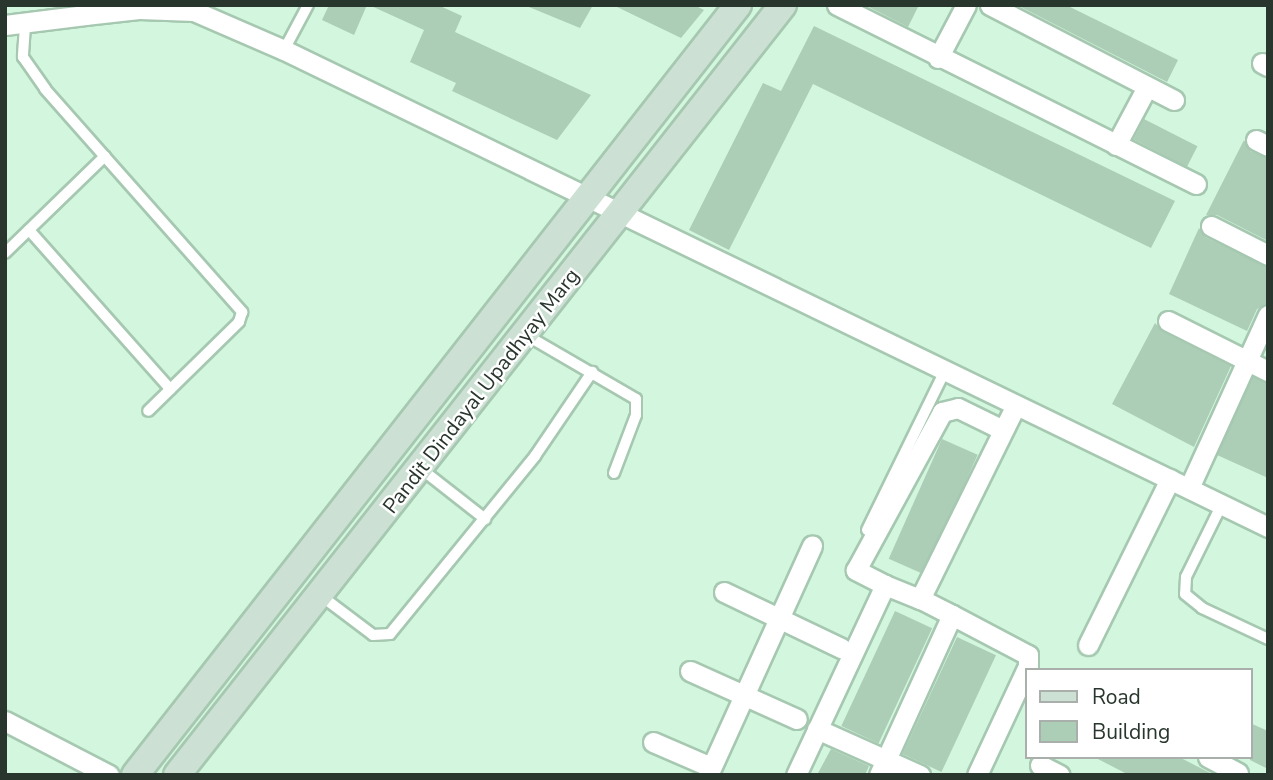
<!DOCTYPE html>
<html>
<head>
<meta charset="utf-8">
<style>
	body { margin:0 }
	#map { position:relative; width:1273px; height:780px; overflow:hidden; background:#d3f7de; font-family:"Nunito Sans",sans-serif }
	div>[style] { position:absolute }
	.building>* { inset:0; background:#acceb7; transform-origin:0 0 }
	.roads { filter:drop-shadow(2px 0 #a6c8b1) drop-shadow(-2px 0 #a6c8b1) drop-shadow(0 2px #a6c8b1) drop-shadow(0 -2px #a6c8b1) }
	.lane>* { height:10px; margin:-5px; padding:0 5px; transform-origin:5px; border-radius:5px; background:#fff }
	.street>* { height:19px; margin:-9.5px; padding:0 9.5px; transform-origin:9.5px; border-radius:9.5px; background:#fff }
	.secondary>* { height:26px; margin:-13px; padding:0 13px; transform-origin:13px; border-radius:13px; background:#cce1d4 }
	span { translate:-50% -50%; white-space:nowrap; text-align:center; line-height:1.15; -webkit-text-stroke:5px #fff; paint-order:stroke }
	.street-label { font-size:21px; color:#28362d }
	.frame { position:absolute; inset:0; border:7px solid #28362d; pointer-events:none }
	.legend { position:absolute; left:1025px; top:668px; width:228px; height:91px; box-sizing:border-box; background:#fff; border:2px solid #a9afab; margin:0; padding:9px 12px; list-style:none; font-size:21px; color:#28362d }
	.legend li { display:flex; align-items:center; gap:14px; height:35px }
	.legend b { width:35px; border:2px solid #a9afab }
</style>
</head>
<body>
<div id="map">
	<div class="building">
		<div style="clip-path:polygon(329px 5px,367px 5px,354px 35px,322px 20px)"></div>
		<div style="clip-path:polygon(369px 5px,438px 5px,462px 16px,455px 32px,591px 95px,557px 140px,452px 91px,456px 83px,410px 62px,424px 30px)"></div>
		<div style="clip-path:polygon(524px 5px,593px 5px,580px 28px)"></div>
		<div style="clip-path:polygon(613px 5px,694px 5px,704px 10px,681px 38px)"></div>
		<div style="clip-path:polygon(865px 5px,919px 5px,908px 27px)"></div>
		<div style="clip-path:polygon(1017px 5px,1066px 5px,1178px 60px,1167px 82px)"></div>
		<div style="clip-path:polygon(814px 26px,1175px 201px,1151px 248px,813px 84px,729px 250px,689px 230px,763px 83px,781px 91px)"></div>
		<div style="left:1144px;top:119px;width:60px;height:23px;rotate:27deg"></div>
		<div style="clip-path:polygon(1244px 140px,1250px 151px,1268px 158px,1268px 241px,1217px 215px,1206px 215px)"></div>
		<div style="clip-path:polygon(1199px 228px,1205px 237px,1268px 267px,1268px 303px,1257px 309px,1247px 331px,1169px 294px)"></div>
		<div style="clip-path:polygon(1155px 323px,1163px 332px,1231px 366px,1194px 447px,1112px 404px)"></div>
		<div style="clip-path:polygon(1253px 377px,1268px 383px,1268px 478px,1217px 455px)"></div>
		<div style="left:942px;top:439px;width:39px;height:131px;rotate:24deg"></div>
		<div style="left:895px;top:611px;width:41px;height:127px;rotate:25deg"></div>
		<div style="left:957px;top:637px;width:43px;height:129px;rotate:25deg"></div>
		<div style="clip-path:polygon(1250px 723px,1268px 731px,1268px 769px,1250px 760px)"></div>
		<div style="clip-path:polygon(831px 749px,869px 766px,865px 775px,817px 775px)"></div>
		<div style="clip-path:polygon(1094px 757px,1179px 757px,1214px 775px,1129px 775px)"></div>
	</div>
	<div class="roads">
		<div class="lane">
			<div style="left:25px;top:26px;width:31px;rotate:94deg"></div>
			<div style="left:23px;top:57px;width:39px;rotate:55deg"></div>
			<div style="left:45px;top:89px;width:298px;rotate:48.5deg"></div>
			<div style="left:242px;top:312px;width:10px;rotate:107deg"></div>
			<div style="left:239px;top:322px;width:127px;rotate:135.6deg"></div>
			<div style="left:284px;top:50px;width:51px;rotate:-61.9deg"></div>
			<div style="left:29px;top:230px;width:213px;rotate:48.4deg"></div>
			<div style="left:5px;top:253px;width:139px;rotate:-44.1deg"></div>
			<div style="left:526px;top:335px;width:127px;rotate:30.2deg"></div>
			<div style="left:636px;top:399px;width:16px;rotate:90deg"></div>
			<div style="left:636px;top:415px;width:62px;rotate:110.8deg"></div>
			<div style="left:420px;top:468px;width:83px;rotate:38.1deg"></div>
			<div style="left:1222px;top:504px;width:81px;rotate:116.3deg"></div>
			<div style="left:1186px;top:577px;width:17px;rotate:93deg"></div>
			<div style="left:1185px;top:594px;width:22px;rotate:39deg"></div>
			<div style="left:1202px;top:608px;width:73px;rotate:25.2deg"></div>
			<div style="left:867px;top:530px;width:177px;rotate:-63.9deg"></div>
			<div style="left:320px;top:595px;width:66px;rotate:37deg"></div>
			<div style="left:373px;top:635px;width:17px;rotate:-3deg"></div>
			<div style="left:390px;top:634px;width:230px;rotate:-50.8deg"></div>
			<div style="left:535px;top:456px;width:102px;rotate:-55.8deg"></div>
		</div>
		<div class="street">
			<div style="left:86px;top:5px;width:10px;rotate:96deg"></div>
			<div style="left:85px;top:15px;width:54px;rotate:-6.3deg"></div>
			<div style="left:139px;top:9px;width:55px;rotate:2.1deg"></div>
			<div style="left:194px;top:11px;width:98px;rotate:23.4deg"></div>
			<div style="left:284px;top:50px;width:1094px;rotate:25.86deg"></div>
			<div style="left:837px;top:5px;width:401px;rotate:26.5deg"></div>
			<div style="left:990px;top:5px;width:207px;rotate:27.3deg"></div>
			<div style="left:5px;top:25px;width:81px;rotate:-7.1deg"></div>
			<div style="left:938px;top:58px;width:60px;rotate:-62.2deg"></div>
			<div style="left:1262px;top:63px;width:7px;rotate:27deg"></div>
			<div style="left:1256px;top:140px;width:13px;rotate:27deg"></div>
			<div style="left:1116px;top:145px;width:66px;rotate:-61.9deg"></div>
			<div style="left:1211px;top:226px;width:64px;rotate:27deg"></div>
			<div style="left:1168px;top:321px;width:112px;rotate:26.6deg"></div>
			<div style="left:1189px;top:488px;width:190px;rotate:-65.5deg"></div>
			<div style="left:885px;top:585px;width:33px;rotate:-153deg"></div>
			<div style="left:856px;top:570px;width:180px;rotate:-61.4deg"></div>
			<div style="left:942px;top:412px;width:16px;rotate:-14deg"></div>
			<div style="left:958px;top:408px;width:50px;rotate:26.1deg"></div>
			<div style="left:724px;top:592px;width:130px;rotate:25.6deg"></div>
			<div style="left:952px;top:615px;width:86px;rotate:27.8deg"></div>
			<div style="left:1028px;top:655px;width:11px;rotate:90deg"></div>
			<div style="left:1028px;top:666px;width:120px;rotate:115.1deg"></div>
			<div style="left:1088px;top:645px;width:185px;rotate:-63.7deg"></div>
			<div style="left:690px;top:671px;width:117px;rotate:24.2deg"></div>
			<div style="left:5px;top:721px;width:117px;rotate:27.4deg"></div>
			<div style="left:817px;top:729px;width:113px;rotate:24.1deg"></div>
			<div style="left:653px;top:742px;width:63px;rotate:23.3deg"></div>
			<div style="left:1208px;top:757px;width:34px;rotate:28deg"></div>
			<div style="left:1040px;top:765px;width:22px;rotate:27deg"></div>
			<div style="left:708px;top:775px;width:252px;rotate:-65.6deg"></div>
			<div style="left:796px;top:775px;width:210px;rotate:-64.9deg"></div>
			<div style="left:885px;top:585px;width:38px;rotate:22deg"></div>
			<div style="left:920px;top:599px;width:216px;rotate:-63.7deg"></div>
			<div style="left:879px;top:775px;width:176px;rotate:-65.5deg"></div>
			<div style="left:952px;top:615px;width:36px;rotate:-153deg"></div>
		</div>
		<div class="secondary">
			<div style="left:135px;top:775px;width:978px;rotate:-51.93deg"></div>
			<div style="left:177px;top:775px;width:980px;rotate:-51.8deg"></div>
		</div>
	</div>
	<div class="street-label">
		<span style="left:481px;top:391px;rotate:-52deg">Pandit Dindayal Upadhyay Marg</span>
	</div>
	<div class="frame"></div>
	<ul class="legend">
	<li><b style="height:9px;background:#cce1d4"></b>Road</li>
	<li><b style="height:19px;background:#acceb7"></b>Building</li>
	</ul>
</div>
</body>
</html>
